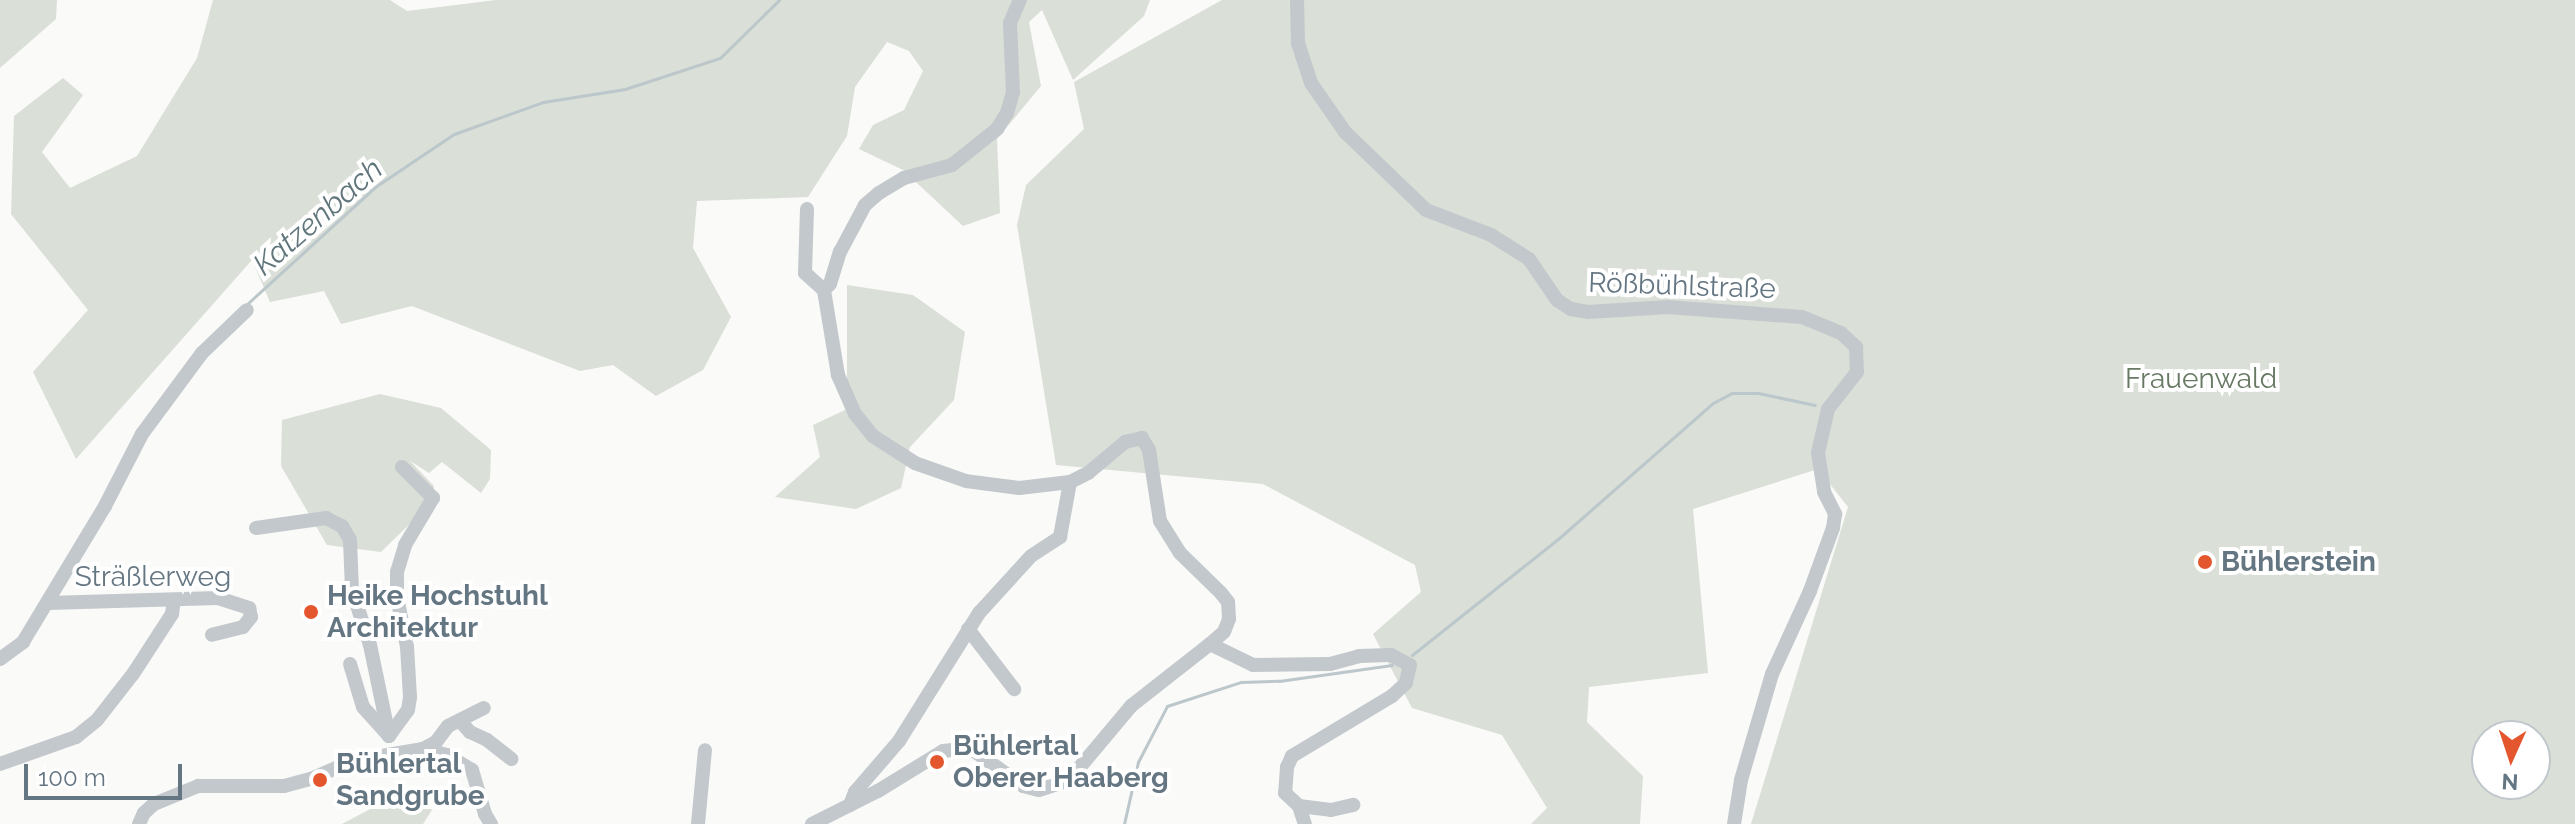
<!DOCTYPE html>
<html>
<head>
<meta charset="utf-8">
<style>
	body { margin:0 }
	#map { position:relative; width:2575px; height:824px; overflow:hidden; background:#fafaf8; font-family:Raleway,sans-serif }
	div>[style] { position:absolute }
	.green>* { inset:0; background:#dadfd7 }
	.stream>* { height:3px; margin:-1.5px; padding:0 1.5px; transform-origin:1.5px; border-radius:1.5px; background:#bbc7cb }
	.minor>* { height:14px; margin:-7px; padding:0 7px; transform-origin:7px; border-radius:7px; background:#c3c8cc }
	.dots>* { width:22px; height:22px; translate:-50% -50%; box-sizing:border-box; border:4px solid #fff; border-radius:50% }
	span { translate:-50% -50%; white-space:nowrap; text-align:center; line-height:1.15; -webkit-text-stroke:8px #fff; paint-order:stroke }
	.street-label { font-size:28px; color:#657683 }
	.park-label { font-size:28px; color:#687a64 }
	.poi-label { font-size:28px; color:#657683; font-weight:700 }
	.left { translate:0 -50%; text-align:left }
	.water-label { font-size:30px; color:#60757c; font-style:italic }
	.north { position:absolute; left:2471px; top:720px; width:80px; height:80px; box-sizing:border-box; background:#fff; border:2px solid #c1c8cd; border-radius:50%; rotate:183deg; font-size:22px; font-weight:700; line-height:32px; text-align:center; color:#657683 }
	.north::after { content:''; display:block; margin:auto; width:28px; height:36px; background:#e4572e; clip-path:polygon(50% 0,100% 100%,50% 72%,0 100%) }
	.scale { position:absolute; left:24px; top:764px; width:158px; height:36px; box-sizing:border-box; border:4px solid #657683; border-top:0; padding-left:10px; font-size:24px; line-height:28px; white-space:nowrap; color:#657683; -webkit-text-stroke:6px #fff; paint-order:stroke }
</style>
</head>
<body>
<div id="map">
	<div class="green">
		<div style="clip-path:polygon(0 0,57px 0,56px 19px,0 68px)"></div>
		<div style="clip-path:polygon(213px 0,390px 0,407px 11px,496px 0,1150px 0,1144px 16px,1073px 80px,1042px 10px,1029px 22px,1041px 86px,997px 139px,1000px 213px,963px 226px,903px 170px,859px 149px,873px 125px,904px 110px,923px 71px,909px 51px,887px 42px,855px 87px,847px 136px,808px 197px,697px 201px,693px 248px,731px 317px,703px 370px,656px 396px,613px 365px,580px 371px,412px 306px,341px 324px,324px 291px,270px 302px,252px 260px,76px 459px,33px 372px,88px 310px,11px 214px,14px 116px,63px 78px,83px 95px,42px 152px,70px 188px,137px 156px,197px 58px)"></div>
		<div style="clip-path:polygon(evenodd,1222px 0,2575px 0,2575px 824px,1751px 824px,1848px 507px,1818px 469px,1693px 509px,1708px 673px,1589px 687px,1587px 722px,1643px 776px,1640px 824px,1531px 824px,1547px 808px,1502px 735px,1412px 708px,1373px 634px,1421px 592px,1415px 565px,1263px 484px,1056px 465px,1017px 225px,1026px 185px,1084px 129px,1074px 82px,1222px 0,2487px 736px,2535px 736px,2535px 784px,2487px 784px,2487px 736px)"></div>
		<div style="clip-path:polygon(847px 285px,913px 295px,965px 332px,954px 400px,910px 447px,901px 488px,856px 509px,775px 497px,820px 457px,813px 425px,847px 409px)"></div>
		<div style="clip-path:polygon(380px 394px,441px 408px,491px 450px,490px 479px,481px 493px,442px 462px,429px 473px,410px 461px,434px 486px,429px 505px,381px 552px,327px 545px,281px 466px,282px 420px)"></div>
		<div style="clip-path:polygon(408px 789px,432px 810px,423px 824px,342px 824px)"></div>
	</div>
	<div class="stream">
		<div style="left:247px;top:304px;width:173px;rotate:-42.4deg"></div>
		<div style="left:375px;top:187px;width:95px;rotate:-33.9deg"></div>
		<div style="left:454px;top:134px;width:95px;rotate:-19.8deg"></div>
		<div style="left:543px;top:102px;width:83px;rotate:-9deg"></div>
		<div style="left:625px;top:89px;width:100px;rotate:-18.1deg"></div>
		<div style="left:720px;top:58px;width:83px;rotate:-44.5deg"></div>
		<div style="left:1412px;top:655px;width:186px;rotate:-38.5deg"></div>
		<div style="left:1558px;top:539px;width:206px;rotate:-41.3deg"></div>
		<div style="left:1713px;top:403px;width:21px;rotate:-28deg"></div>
		<div style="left:1732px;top:393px;width:26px"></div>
		<div style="left:1758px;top:393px;width:58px;rotate:11.9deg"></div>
		<div style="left:1124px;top:824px;width:64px;rotate:-77.3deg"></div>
		<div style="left:1138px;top:762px;width:63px;rotate:-62.6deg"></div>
		<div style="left:1167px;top:706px;width:78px;rotate:-18deg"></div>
		<div style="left:1241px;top:682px;width:38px;rotate:-2deg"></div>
		<div style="left:1279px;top:681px;width:114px;rotate:-8.1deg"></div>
	</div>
	<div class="minor">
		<div style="left:1297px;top:0;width:43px;rotate:88.7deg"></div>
		<div style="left:1298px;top:43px;width:42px;rotate:72deg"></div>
		<div style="left:1311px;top:83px;width:60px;rotate:55.2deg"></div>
		<div style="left:1345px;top:132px;width:112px;rotate:43.9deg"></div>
		<div style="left:1426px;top:210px;width:70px;rotate:21deg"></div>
		<div style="left:1491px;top:235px;width:45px;rotate:32.3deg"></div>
		<div style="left:1529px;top:259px;width:50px;rotate:55.7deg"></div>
		<div style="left:1557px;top:300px;width:17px;rotate:33deg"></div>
		<div style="left:1571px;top:309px;width:17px;rotate:10deg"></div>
		<div style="left:1588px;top:312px;width:80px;rotate:-3.6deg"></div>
		<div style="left:1668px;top:307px;width:134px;rotate:4.3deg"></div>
		<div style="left:1802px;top:317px;width:42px;rotate:22.3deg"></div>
		<div style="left:1841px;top:333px;width:21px;rotate:43deg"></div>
		<div style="left:1856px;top:347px;width:25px;rotate:88deg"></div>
		<div style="left:1857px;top:372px;width:47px;rotate:128.1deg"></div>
		<div style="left:1828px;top:409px;width:45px;rotate:102.8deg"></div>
		<div style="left:1818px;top:453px;width:39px;rotate:81deg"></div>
		<div style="left:1824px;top:492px;width:25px;rotate:63deg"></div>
		<div style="left:1835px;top:514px;width:14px;rotate:98deg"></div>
		<div style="left:1833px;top:528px;width:67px;rotate:110.1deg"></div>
		<div style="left:1810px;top:591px;width:91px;rotate:114.6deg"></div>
		<div style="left:1772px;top:674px;width:110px;rotate:106.3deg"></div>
		<div style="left:1741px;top:780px;width:45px;rotate:99deg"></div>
		<div style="left:807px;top:209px;width:64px;rotate:91.8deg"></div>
		<div style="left:805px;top:273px;width:25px;rotate:42deg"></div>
		<div style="left:256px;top:528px;width:71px;rotate:-8.1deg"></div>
		<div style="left:326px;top:518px;width:18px;rotate:27deg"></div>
		<div style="left:342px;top:526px;width:16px;rotate:60deg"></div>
		<div style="left:350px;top:540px;width:50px;rotate:87.7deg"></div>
		<div style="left:352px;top:590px;width:58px;rotate:71.9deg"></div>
		<div style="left:370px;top:645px;width:93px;rotate:78.2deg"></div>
		<div style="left:48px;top:603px;width:170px;rotate:-1.7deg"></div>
		<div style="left:218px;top:598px;width:33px;rotate:18deg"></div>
		<div style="left:249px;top:608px;width:9px;rotate:77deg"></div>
		<div style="left:251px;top:617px;width:13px;rotate:129deg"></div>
		<div style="left:243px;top:627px;width:32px;rotate:166deg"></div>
		<div style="left:968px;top:629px;width:76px;rotate:52.5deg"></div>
		<div style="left:1210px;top:644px;width:48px;rotate:26deg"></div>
		<div style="left:1253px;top:665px;width:77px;rotate:-0.7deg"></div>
		<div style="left:1330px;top:664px;width:30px;rotate:-15deg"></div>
		<div style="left:1359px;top:656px;width:32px;rotate:-2deg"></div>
		<div style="left:1391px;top:655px;width:21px;rotate:28deg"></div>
		<div style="left:1410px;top:665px;width:18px;rotate:103deg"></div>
		<div style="left:1406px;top:683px;width:19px;rotate:137deg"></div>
		<div style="left:1392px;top:696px;width:117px;rotate:149deg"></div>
		<div style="left:1292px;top:756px;width:12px;rotate:114deg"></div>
		<div style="left:1287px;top:767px;width:26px;rotate:94deg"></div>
		<div style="left:1285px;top:793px;width:19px;rotate:43deg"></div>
		<div style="left:1299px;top:806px;width:19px;rotate:72deg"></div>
		<div style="left:0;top:659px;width:29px;rotate:-36deg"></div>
		<div style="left:23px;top:642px;width:159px;rotate:-58.9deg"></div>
		<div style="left:105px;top:506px;width:81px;rotate:-62.8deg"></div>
		<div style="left:142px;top:434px;width:101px;rotate:-53.5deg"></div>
		<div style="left:202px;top:353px;width:62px;rotate:-43.7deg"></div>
		<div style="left:350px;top:664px;width:45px;rotate:73.2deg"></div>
		<div style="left:363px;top:707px;width:39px;rotate:48deg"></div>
		<div style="left:389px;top:736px;width:32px;rotate:-54deg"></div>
		<div style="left:408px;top:710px;width:13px;rotate:-81deg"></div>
		<div style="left:410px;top:697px;width:50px;rotate:-93.4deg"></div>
		<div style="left:407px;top:647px;width:51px;rotate:-101.3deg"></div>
		<div style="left:397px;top:597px;width:25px;rotate:-90deg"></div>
		<div style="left:397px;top:572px;width:28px;rotate:-73deg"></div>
		<div style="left:405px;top:545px;width:55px;rotate:-59.2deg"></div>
		<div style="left:433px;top:498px;width:44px;rotate:-135deg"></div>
		<div style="left:460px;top:721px;width:15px;rotate:48deg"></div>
		<div style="left:470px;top:732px;width:19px;rotate:25deg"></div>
		<div style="left:487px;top:740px;width:31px;rotate:38deg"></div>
		<div style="left:423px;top:749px;width:15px;rotate:-28deg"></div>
		<div style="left:436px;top:742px;width:20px;rotate:-53deg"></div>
		<div style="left:448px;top:726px;width:40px;rotate:-26.6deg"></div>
		<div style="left:0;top:764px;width:81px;rotate:-19.6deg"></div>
		<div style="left:76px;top:737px;width:27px;rotate:-39deg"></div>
		<div style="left:97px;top:720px;width:58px;rotate:-52deg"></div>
		<div style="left:133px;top:674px;width:72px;rotate:-57deg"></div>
		<div style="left:172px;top:614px;width:14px;rotate:-82deg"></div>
		<div style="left:850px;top:805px;width:14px;rotate:-69deg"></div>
		<div style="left:855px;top:792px;width:67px;rotate:-49.2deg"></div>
		<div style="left:899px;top:741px;width:151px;rotate:-58deg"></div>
		<div style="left:979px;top:613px;width:77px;rotate:-47.6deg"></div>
		<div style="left:1031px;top:556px;width:35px;rotate:-33deg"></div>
		<div style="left:1060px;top:537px;width:56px;rotate:-79.7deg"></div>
		<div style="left:1299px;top:806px;width:32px;rotate:7deg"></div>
		<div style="left:1331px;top:810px;width:23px;rotate:-13deg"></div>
		<div style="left:139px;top:824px;width:12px;rotate:-66deg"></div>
		<div style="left:144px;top:813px;width:13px;rotate:-42deg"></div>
		<div style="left:154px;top:804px;width:48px;rotate:-22.2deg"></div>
		<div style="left:198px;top:786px;width:86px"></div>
		<div style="left:284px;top:786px;width:28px;rotate:-15deg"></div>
		<div style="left:311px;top:779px;width:45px;rotate:-23.7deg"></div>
		<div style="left:352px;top:761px;width:72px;rotate:-9.6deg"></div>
		<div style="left:423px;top:749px;width:25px;rotate:14deg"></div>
		<div style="left:447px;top:755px;width:29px;rotate:31deg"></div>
		<div style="left:472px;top:770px;width:46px;rotate:73.5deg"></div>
		<div style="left:485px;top:814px;width:12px;rotate:59deg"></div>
		<div style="left:698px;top:824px;width:74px;rotate:-84.6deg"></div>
		<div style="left:812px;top:824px;width:74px;rotate:-26.6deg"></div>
		<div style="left:878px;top:791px;width:76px;rotate:-31.6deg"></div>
		<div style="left:943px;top:751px;width:27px;rotate:-6deg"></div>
		<div style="left:970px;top:748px;width:65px;rotate:35.6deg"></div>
		<div style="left:1023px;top:786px;width:16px;rotate:14deg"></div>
		<div style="left:1039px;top:790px;width:32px;rotate:-18deg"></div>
		<div style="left:1069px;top:780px;width:97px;rotate:-50deg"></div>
		<div style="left:1131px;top:706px;width:100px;rotate:-38.1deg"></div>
		<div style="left:1210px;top:644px;width:18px;rotate:-41deg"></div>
		<div style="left:1224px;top:632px;width:14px;rotate:-69deg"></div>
		<div style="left:1229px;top:619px;width:17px;rotate:-93deg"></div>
		<div style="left:1228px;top:602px;width:11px;rotate:-128deg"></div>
		<div style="left:1221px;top:593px;width:57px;rotate:-135.7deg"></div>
		<div style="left:1180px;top:553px;width:38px;rotate:-122deg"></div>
		<div style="left:1160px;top:521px;width:72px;rotate:-98.8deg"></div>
		<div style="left:1149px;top:450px;width:14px;rotate:-120deg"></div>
		<div style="left:1142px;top:438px;width:17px;rotate:167deg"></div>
		<div style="left:1125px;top:442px;width:48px;rotate:140deg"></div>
		<div style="left:1088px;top:473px;width:20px;rotate:153deg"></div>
		<div style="left:1070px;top:482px;width:51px;rotate:173.3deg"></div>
		<div style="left:1019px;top:488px;width:53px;rotate:-172.5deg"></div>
		<div style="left:966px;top:481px;width:54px;rotate:-160.6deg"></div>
		<div style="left:915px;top:463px;width:50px;rotate:-147.3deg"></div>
		<div style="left:873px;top:436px;width:28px;rotate:-129deg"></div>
		<div style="left:855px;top:414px;width:43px;rotate:-113.6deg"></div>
		<div style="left:838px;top:375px;width:86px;rotate:-99.4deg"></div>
		<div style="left:824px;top:290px;width:8px;rotate:-45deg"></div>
		<div style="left:830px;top:284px;width:34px;rotate:-73deg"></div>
		<div style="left:840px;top:252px;width:53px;rotate:-62deg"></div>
		<div style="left:865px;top:205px;width:18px;rotate:-41deg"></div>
		<div style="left:879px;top:193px;width:29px;rotate:-31deg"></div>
		<div style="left:904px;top:178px;width:50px;rotate:-15.2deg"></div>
		<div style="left:952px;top:165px;width:58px;rotate:-38.7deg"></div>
		<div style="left:997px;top:129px;width:19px;rotate:-58deg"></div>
		<div style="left:1007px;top:113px;width:22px;rotate:-74deg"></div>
		<div style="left:1013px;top:92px;width:69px;rotate:-92.5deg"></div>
		<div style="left:1010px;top:23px;width:25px;rotate:-67deg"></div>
	</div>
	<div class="dots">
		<div style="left:2205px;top:562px;background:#e4572e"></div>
		<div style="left:311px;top:612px;background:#e4572e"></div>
		<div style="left:937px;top:762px;background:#e4572e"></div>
		<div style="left:320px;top:780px;background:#e4572e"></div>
	</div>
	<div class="street-label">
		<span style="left:1682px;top:286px;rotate:2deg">Rößbühlstraße</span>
		<span style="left:153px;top:577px">Sträßlerweg</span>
	</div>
	<div class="park-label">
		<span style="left:2201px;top:379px">Frauenwald</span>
	</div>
	<div class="poi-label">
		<span class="left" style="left:2221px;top:562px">Bühlerstein</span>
		<span class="left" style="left:327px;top:612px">Heike Hochstuhl<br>Architektur</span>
		<span class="left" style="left:953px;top:762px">Bühlertal<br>Oberer Haaberg</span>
		<span class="left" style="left:336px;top:780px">Bühlertal<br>Sandgrube</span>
	</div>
	<div class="water-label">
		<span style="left:318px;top:217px;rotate:-41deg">Katzenbach</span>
	</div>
	<div class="north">N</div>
	<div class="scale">100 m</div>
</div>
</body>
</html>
